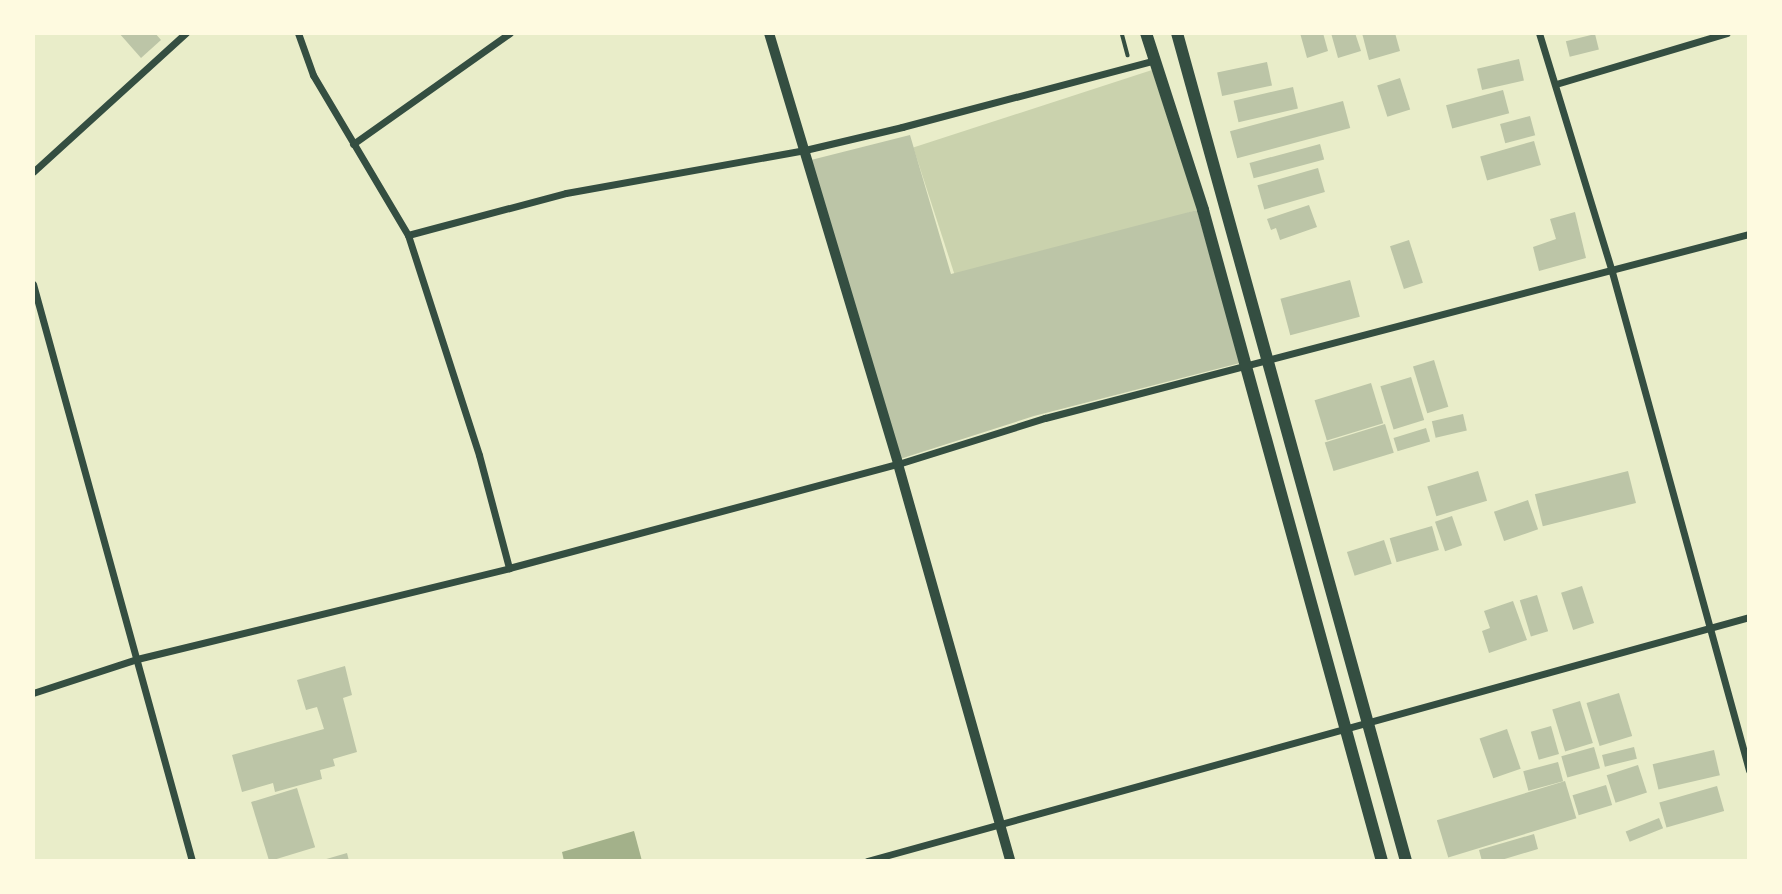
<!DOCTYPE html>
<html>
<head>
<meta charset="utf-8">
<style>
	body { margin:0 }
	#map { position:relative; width:1782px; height:894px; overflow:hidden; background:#e9edc9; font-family:"Libre Baskerville",serif }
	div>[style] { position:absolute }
	.green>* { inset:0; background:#cad2ad; transform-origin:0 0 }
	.water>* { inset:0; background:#a3b18a }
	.building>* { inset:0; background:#bcc5a7; transform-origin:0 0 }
	.path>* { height:3.5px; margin:-1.75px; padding:0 1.75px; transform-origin:1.75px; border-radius:1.75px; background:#344e41 }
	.minor>* { height:7px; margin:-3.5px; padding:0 3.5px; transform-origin:3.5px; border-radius:3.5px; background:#344e41 }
	.tertiary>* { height:10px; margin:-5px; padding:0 5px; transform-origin:5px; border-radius:5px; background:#344e41 }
	.secondary>* { height:12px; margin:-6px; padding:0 6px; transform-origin:6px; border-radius:6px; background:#344e41 }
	span { translate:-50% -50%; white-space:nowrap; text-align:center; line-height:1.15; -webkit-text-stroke:7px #fefae0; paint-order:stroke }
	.frame { position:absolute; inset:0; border:35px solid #fefae0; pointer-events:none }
</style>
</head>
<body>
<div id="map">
	<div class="green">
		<div style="left:1152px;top:70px;width:147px;height:251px;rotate:72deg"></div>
	</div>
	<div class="water">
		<div style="clip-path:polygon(634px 831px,642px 861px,564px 861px,562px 852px)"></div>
	</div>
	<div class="building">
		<div style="clip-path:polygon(119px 33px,155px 33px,161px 40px,141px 58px)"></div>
		<div style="clip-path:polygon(1300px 33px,1323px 33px,1328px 51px,1307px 58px)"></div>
		<div style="clip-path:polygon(1331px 33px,1355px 33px,1361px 51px,1338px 58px)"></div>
		<div style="clip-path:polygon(1362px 33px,1395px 33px,1400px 51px,1369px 60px)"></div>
		<div style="left:1595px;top:34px;width:16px;height:30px;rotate:76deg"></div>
		<div style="left:1519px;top:59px;width:22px;height:43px;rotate:77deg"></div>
		<div style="left:1267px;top:62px;width:24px;height:51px;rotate:78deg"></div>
		<div style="left:1400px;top:78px;width:33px;height:24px;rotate:72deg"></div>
		<div style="left:1293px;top:87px;width:22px;height:61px;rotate:77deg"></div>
		<div style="left:1503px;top:90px;width:24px;height:59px;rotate:75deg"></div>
		<div style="left:1343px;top:101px;width:28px;height:117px;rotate:75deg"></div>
		<div style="left:1530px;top:116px;width:20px;height:31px;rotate:75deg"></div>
		<div style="clip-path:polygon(910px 135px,951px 274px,1197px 210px,1240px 363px,1034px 416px,900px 459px,811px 160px)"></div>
		<div style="left:1534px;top:141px;width:25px;height:56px;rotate:74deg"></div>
		<div style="left:1320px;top:144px;width:16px;height:73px;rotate:75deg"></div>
		<div style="left:1318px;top:168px;width:25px;height:63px;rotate:74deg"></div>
		<div style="clip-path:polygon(1309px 205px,1317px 227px,1280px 240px,1276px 228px,1271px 230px,1267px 219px)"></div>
		<div style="clip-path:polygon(1575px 212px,1586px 258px,1539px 271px,1533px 247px,1556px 239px,1550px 219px)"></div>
		<div style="left:1409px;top:240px;width:45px;height:20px;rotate:72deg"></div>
		<div style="left:1350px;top:280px;width:38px;height:72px;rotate:75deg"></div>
		<div style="left:1434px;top:360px;width:49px;height:22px;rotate:73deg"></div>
		<div style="left:1411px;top:377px;width:45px;height:32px;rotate:73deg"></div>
		<div style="left:1371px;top:383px;width:42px;height:59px;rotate:73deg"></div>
		<div style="left:1463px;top:414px;width:17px;height:32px;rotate:77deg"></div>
		<div style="left:1385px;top:424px;width:30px;height:63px;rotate:73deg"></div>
		<div style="left:1426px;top:428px;width:14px;height:34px;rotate:73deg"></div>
		<div style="left:1478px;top:471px;width:31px;height:53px;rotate:73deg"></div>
		<div style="left:1628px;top:471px;width:33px;height:96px;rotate:76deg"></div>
		<div style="left:1528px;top:500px;width:31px;height:36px;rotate:71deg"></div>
		<div style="left:1452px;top:516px;width:31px;height:18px;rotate:71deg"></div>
		<div style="left:1432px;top:526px;width:25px;height:44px;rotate:74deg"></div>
		<div style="left:1384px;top:540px;width:25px;height:39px;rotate:72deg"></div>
		<div style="left:1582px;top:586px;width:39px;height:22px;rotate:72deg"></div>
		<div style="left:1537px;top:595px;width:38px;height:18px;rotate:73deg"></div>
		<div style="clip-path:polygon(1513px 601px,1527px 640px,1489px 653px,1482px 631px,1490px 628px,1484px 611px)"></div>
		<div style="clip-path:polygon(345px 666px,352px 695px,343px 698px,357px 752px,333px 759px,335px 766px,320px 770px,322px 779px,275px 792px,273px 783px,242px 792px,232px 755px,324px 729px,317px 707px,306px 710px,297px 680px)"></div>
		<div style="left:1619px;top:693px;width:45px;height:34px;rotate:73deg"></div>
		<div style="left:1580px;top:701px;width:44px;height:29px;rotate:73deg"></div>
		<div style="left:1551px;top:726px;width:29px;height:21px;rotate:74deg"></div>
		<div style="left:1507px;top:729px;width:42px;height:29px;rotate:71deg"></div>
		<div style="left:1594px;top:747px;width:22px;height:34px;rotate:74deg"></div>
		<div style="left:1634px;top:747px;width:12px;height:33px;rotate:76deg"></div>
		<div style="left:1714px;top:750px;width:26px;height:63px;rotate:77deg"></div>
		<div style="left:1558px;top:762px;width:20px;height:36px;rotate:75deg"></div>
		<div style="left:1638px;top:765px;width:29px;height:33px;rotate:72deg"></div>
		<div style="left:1565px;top:781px;width:39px;height:134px;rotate:73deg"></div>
		<div style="left:1606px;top:785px;width:21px;height:35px;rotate:73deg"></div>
		<div style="left:1717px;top:786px;width:26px;height:60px;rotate:74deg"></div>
		<div style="left:297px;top:788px;width:62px;height:48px;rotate:73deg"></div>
		<div style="left:1659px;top:818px;width:11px;height:36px;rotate:68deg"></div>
		<div style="clip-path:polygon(1534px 834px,1538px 849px,1498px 861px,1482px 861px,1479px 850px)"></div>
		<div style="clip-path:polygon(347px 853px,349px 861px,323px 861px,323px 860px)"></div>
	</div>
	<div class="path">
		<div style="left:1122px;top:33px;width:23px;rotate:75deg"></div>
	</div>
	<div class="minor">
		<div style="left:298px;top:33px;width:45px;rotate:70.3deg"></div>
		<div style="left:313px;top:75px;width:186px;rotate:59.3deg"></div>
		<div style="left:408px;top:235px;width:231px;rotate:72.1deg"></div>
		<div style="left:479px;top:455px;width:117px;rotate:75.1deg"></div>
		<div style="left:1539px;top:33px;width:250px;rotate:73deg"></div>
		<div style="left:1612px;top:272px;width:517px;rotate:74.62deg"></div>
		<div style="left:1556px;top:84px;width:178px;rotate:-16.6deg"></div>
		<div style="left:353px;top:144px;width:192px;rotate:-35.3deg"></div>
		<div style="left:33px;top:172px;width:207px;rotate:-42.3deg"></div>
		<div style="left:408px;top:235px;width:163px;rotate:-14.9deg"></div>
		<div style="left:566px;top:193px;width:243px;rotate:-10.2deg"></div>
		<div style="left:805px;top:150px;width:100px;rotate:-13.3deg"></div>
		<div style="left:902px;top:127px;width:262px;rotate:-14.8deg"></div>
		<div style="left:33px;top:284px;width:599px;rotate:74.59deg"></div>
		<div style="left:33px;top:693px;width:109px;rotate:-18.1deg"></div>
		<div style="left:137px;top:659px;width:383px;rotate:-13.7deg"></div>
		<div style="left:509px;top:568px;width:403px;rotate:-15deg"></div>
		<div style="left:898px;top:464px;width:154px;rotate:-17.4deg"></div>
		<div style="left:1045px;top:418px;width:728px;rotate:-14.65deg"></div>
		<div style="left:867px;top:861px;width:915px;rotate:-15.46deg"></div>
	</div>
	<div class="tertiary">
		<div style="left:769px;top:33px;width:450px;rotate:73.3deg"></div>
		<div style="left:898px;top:464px;width:412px;rotate:74.2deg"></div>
	</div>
	<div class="secondary">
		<div style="left:1146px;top:33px;width:186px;rotate:72.1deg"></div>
		<div style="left:1203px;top:210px;width:675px;rotate:74.63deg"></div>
		<div style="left:1177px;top:33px;width:859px;rotate:74.54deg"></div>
	</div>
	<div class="frame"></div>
</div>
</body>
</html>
